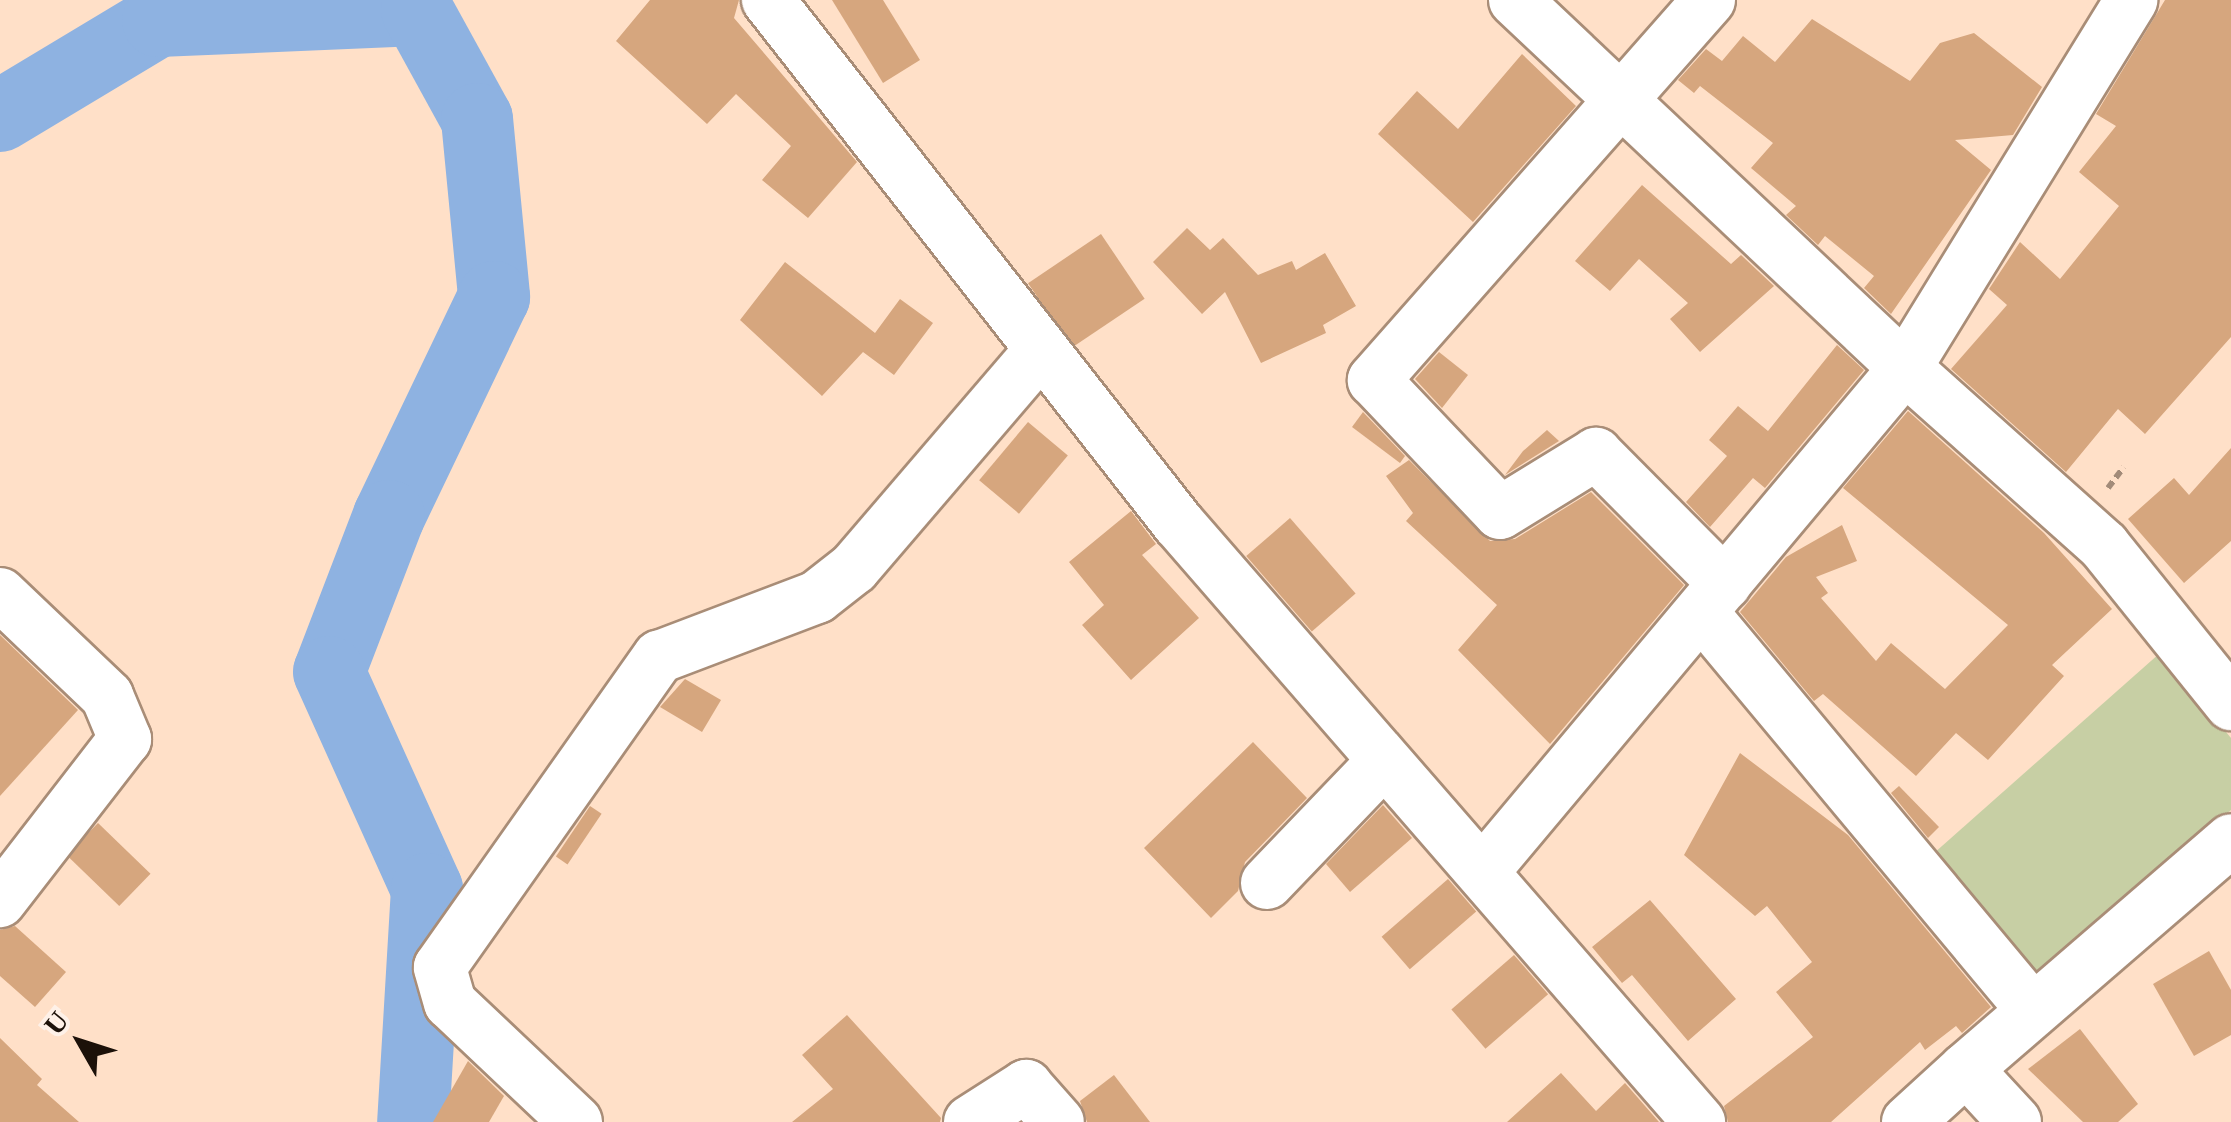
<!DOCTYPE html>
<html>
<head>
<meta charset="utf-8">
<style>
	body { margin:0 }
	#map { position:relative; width:2231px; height:1122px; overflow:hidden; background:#ffe0c8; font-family:Georgia,serif }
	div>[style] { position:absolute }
	.green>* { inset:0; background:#c7cfa4 }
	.river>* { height:72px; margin:-36px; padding:0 36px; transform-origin:36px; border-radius:36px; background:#8eb2e1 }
	.building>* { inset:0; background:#d6a67e; transform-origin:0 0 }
	.path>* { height:6px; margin-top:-3px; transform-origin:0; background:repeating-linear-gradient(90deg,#a28b79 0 8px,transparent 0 13px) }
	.roads { filter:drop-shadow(2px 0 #a98d77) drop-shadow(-2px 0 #a98d77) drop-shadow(0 2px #a98d77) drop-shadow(0 -2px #a98d77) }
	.minor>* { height:52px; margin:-26px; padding:0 26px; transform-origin:26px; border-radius:26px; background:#fff }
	span { translate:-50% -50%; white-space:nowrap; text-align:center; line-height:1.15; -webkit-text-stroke:10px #fef1e8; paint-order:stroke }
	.north { position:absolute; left:30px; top:992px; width:100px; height:100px; -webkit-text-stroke:8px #fef1e8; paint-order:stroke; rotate:309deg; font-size:28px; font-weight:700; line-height:40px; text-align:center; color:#1c1109 }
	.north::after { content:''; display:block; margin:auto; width:35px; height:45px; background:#1c1109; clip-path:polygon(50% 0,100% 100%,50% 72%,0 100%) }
</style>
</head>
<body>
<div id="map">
	<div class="green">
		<div style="clip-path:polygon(2160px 653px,2231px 738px,2231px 810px,2032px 980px,1933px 854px)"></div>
	</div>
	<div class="river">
		<div style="left:0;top:116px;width:184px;rotate:-31deg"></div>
		<div style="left:158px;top:21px;width:259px;rotate:-2.4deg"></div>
		<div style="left:417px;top:10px;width:124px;rotate:61.2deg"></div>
		<div style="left:477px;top:119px;width:179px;rotate:84.5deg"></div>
		<div style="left:494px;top:297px;width:243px;rotate:115.6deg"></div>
		<div style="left:389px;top:516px;width:167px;rotate:111deg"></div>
		<div style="left:329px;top:672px;width:238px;rotate:65.7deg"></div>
		<div style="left:427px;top:889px;width:233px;rotate:93.4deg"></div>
	</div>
	<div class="building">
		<div style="clip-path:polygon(650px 0,739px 0,734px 18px,857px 162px,808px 218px,762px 180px,791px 146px,736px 94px,707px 124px,616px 41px)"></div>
		<div style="clip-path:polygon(832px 0,883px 0,920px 60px,883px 83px)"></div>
		<div style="clip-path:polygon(2165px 0,2231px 0,2231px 337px,2145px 434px,2118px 409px,2066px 472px,1951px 369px,2007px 305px,1989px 289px,2020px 242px,2060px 279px,2119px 206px,2079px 172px,2116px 126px,2096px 114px)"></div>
		<div style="clip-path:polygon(1812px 19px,1910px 81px,1940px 43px,1974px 33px,2042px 87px,2013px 135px,1955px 140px,1991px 170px,1891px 314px,1864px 288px,1874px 276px,1825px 236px,1818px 245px,1786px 215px,1796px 206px,1751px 168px,1773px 143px,1700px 86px,1694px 93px,1678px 80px,1706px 49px,1722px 61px,1743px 36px,1775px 62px)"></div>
		<div style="clip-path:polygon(1522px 54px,1576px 106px,1473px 222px,1378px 134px,1417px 91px,1458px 129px)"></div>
		<div style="clip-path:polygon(1642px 185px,1731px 264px,1741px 255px,1774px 286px,1700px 352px,1670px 319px,1688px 303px,1639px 259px,1610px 291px,1575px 261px)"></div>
		<div style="clip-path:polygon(1187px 228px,1210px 250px,1223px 238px,1258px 275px,1292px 261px,1296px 270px,1325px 253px,1356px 306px,1323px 325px,1326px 333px,1261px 363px,1225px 292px,1202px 314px,1153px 262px)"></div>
		<div style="left:1101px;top:234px;width:78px;height:88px;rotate:56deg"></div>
		<div style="clip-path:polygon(785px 262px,875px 333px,900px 299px,933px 323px,894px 375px,863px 352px,822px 396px,740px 320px)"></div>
		<div style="clip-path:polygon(1837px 345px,1864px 370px,1765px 488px,1753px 478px,1710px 527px,1686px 502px,1727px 456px,1709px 440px,1738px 406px,1768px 431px)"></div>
		<div style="clip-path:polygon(1439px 352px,1468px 375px,1442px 408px,1415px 379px)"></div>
		<div style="clip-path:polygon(1908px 411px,2044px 533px,2112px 609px,2052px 665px,2064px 676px,1988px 760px,1956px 733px,1916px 776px,1823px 694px,1814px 701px,1740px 612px,1786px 557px,1842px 525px,1857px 561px,1816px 577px,1828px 593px,1821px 598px,1876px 661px,1891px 643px,1945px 689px,2008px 625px,1843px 488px)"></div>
		<div style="clip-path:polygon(1363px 412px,1405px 456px,1400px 463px,1352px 427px)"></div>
		<div style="left:1028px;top:422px;width:52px;height:76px;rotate:40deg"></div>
		<div style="clip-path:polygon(1547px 430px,1559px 441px,1505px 475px,1523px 451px)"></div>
		<div style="clip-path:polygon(2231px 448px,2231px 541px,2184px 583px,2128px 519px,2174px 478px,2189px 495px)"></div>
		<div style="clip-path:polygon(1409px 460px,1490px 541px,1515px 539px,1591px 492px,1684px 585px,1550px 744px,1458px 650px,1497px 605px,1406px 521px,1413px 513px,1386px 476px)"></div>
		<div style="clip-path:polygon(1131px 511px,1156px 544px,1142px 555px,1199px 618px,1131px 680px,1082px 625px,1104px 605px,1069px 562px)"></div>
		<div style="left:1290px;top:518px;width:100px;height:58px;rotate:49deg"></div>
		<div style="clip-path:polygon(0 635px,78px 710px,0 796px)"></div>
		<div style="clip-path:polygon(685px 679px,721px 700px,702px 732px,660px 707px)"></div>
		<div style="clip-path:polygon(1253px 742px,1307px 798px,1245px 862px,1238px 891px,1211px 918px,1144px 848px)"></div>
		<div style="clip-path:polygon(1740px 753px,1848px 835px,1991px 1007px,1962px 1033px,1956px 1026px,1925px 1050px,1920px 1042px,1831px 1122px,1728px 1122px,1724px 1106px,1813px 1037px,1776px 992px,1812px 962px,1767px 906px,1755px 916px,1684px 855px)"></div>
		<div style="clip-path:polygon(1899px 786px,1939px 827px,1928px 838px,1891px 793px)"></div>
		<div style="clip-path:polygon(1383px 805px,1412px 838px,1350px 892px,1326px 864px)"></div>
		<div style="left:590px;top:806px;width:14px;height:61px;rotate:34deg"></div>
		<div style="left:98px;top:823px;width:73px;height:45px;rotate:44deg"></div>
		<div style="left:1448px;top:879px;width:43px;height:88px;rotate:49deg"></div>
		<div style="clip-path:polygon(1650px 900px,1736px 999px,1688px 1041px,1632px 975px,1622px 983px,1592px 947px)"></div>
		<div style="clip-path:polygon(15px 926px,66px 972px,35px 1007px,0 976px,0 930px)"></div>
		<div style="clip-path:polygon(2209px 951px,2231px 990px,2231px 1035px,2194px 1056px,2153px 984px)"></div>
		<div style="left:1514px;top:955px;width:52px;height:83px;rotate:49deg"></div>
		<div style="clip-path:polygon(847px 1015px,941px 1118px,940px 1122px,792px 1122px,833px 1089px,802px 1055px)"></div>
		<div style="clip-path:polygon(2080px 1029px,2138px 1104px,2118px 1122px,2083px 1122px,2028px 1069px)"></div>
		<div style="clip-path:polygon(0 1038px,42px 1079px,37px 1085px,79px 1122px,0 1122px)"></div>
		<div style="clip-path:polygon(468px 1061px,504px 1096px,489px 1122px,433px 1122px)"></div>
		<div style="clip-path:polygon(1561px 1073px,1596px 1111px,1625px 1083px,1659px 1122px,1507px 1122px)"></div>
		<div style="clip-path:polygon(1114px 1075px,1150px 1122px,1087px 1122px,1080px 1101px)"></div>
	</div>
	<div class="path">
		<div style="left:2108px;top:488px;width:26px;rotate:-53deg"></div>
	</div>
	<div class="roads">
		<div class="minor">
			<div style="left:768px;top:0;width:665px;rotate:51.91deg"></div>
			<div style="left:1178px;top:523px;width:794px;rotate:48.98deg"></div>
			<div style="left:1515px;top:0;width:536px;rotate:43.34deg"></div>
			<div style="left:1905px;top:368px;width:432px;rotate:-58.4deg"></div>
			<div style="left:1709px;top:0;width:507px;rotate:131.4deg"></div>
			<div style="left:1374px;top:380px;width:183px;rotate:46.5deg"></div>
			<div style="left:1500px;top:513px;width:113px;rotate:-31.6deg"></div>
			<div style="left:1596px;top:454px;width:183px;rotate:45.2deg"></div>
			<div style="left:0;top:594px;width:148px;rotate:43.6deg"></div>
			<div style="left:107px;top:696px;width:47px;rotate:67.3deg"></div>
			<div style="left:125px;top:739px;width:205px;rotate:127.7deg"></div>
			<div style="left:1702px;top:613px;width:514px;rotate:50.21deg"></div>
			<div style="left:1484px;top:870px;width:655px;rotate:-50.02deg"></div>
			<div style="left:1905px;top:368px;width:267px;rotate:41.8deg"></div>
			<div style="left:2104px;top:546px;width:203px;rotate:51.2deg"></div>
			<div style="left:1267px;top:883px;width:169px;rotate:-46.2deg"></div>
			<div style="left:576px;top:1122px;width:173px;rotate:-136.6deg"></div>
			<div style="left:450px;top:1003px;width:37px;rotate:-106deg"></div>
			<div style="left:440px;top:967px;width:380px;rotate:-54.8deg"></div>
			<div style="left:659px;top:657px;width:169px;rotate:-20.8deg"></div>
			<div style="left:817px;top:597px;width:47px;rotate:-38.1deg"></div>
			<div style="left:854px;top:568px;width:287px;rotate:-49.4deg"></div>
			<div style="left:970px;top:1122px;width:67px;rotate:-32.7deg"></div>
			<div style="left:1026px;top:1086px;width:48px;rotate:48.4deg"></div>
			<div style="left:1908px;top:1122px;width:79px;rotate:-42.4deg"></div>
			<div style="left:2015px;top:1122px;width:72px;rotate:-132.8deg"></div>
			<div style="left:1966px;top:1069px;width:350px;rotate:-40.8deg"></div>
		</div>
	</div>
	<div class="north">U</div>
</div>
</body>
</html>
